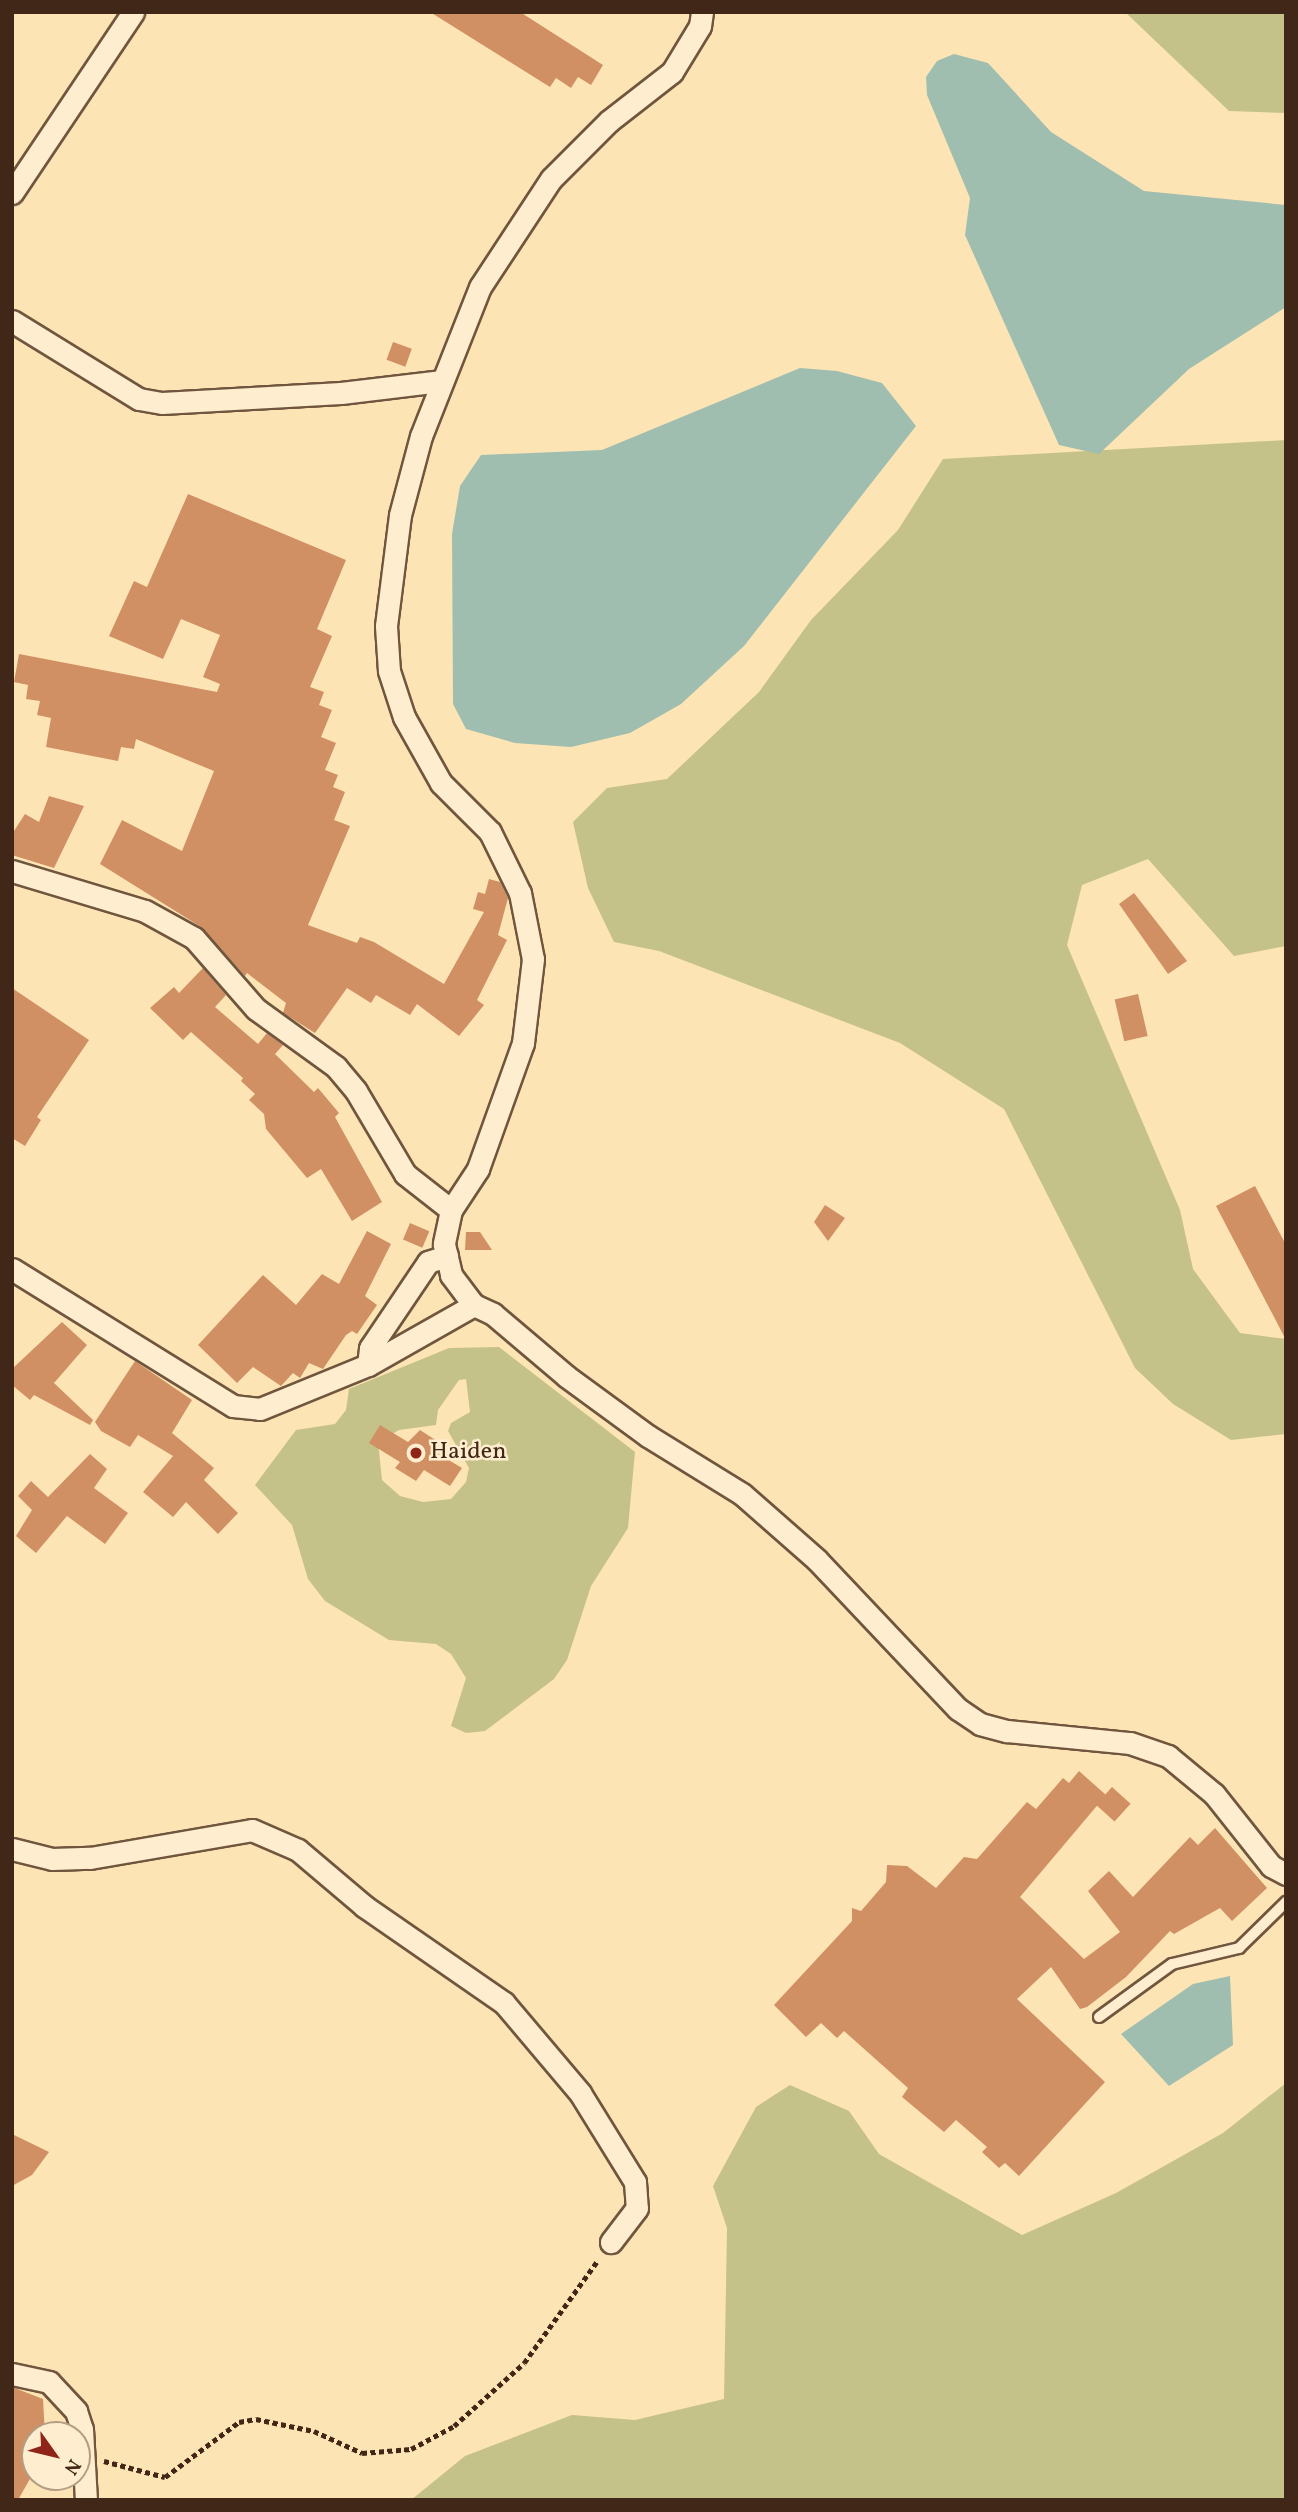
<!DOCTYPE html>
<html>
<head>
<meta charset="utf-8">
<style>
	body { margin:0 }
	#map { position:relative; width:1298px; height:2512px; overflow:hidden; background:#fde4b4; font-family:Vollkorn,serif }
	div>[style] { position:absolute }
	.green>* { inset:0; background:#c5c289 }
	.water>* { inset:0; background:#9fbeaf }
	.building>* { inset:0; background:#d09064; transform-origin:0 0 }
	.path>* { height:4.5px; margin-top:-2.25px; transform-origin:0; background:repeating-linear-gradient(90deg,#412717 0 5px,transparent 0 8.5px) }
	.roads { filter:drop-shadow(2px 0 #70563e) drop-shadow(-2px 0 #70563e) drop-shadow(0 2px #70563e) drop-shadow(0 -2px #70563e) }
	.lane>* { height:10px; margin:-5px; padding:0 5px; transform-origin:5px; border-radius:5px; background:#feedce }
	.street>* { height:21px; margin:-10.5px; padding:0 10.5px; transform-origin:10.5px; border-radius:10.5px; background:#feedce }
	.dots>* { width:19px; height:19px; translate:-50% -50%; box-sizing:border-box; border:4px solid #feedce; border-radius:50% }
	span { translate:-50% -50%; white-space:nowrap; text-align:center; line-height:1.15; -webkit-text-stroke:5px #feedce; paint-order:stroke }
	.poi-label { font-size:24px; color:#412717 }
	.left { translate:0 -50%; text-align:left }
	.frame { position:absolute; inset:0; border:14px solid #412717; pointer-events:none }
	.north { position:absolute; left:21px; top:2421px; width:70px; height:70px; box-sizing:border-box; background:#feedce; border:2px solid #b29e85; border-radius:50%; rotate:124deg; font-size:19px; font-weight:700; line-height:28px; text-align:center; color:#412717 }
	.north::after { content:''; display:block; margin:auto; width:24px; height:32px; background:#8f2418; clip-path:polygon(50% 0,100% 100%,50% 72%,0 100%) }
</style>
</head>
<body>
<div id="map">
	<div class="green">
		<div style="clip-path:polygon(1125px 12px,1286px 12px,1286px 113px,1229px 111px)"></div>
		<div style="clip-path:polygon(1286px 440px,1286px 946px,1234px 956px,1148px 859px,1082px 885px,1067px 945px,1180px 1210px,1193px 1269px,1240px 1333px,1286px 1339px,1286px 1434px,1231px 1440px,1173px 1404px,1135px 1368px,1004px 1109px,900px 1043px,659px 951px,614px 942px,588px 888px,573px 822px,607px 788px,667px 779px,759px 692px,811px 620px,898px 530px,943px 459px)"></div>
		<div style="clip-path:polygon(evenodd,499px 1347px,635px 1452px,628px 1528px,591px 1586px,567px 1660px,554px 1679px,485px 1731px,466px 1733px,451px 1726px,466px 1678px,451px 1654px,436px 1644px,389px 1640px,325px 1601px,308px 1579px,292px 1525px,255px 1485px,296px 1430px,335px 1424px,346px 1410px,349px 1389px,449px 1348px,499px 1347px,466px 1379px,470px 1412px,451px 1423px,448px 1431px,469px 1468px,466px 1482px,451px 1499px,423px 1502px,400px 1496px,382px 1480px,378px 1442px,399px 1430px,436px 1425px,438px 1410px,459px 1380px,466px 1379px)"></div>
		<div style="clip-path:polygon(1286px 2083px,1286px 2500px,411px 2500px,465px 2456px,572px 2415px,635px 2420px,724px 2399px,727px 2228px,713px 2186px,756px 2107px,790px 2085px,849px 2111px,879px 2154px,1022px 2235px,1116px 2193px,1223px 2133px)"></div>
	</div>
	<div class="water">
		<div style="clip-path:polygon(954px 54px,988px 63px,1051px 132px,1144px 191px,1286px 205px,1286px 307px,1189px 369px,1099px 454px,1059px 445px,965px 235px,970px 198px,927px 95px,926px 77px,937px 61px)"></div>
		<div style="clip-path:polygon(800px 368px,837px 371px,882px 383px,916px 426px,744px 646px,681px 704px,630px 733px,571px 747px,515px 743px,466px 729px,453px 704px,452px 534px,460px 486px,481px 455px,602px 450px)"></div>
		<div style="clip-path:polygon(1230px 1976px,1233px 2045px,1169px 2086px,1121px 2034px,1193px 1984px)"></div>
	</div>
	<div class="building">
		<div style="clip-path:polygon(430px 12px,520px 12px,603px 65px,591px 85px,578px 77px,571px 88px,556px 78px,550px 87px)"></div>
		<div style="left:393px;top:342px;width:20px;height:19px;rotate:20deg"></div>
		<div style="clip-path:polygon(188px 494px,346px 560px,317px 629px,332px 636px,310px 687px,324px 692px,319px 705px,332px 710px,321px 737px,336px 743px,325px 770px,338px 775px,333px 787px,345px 792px,334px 820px,350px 826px,308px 925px,357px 943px,360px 937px,374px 942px,444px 984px,484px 912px,473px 909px,478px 892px,485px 894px,489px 879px,500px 882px,508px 898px,498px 935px,507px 940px,477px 1000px,484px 1005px,459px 1036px,417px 1004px,410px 1015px,376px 995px,371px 1003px,347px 988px,315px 1033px,283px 1013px,286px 1003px,247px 973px,245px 976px,201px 927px,100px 864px,122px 820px,182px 851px,214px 771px,136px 739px,134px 749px,121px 747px,118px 761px,46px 747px,51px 718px,37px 715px,40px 701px,26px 699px,28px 685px,14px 682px,19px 654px,217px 692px,220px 684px,203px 677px,220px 635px,181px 619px,163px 659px,109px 636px,134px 581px,147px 587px)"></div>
		<div style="clip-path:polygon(49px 796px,84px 806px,54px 868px,12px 855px,12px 834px,25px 814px,39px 822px)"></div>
		<div style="clip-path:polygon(1134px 893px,1187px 961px,1168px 974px,1119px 904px)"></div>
		<div style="clip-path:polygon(203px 968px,226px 995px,215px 1007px,258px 1044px,267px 1033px,283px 1045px,275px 1054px,314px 1092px,318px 1088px,339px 1113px,335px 1117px,382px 1202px,352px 1221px,321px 1169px,307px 1178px,266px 1129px,264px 1114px,249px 1100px,255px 1094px,241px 1081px,243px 1078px,191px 1032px,183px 1040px,150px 1008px,174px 987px,179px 993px)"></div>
		<div style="clip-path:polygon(12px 988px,89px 1040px,37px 1117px,41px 1120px,25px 1146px,12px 1138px)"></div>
		<div style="left:1138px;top:994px;width:43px;height:24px;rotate:77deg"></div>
		<div style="clip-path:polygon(1255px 1186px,1286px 1245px,1286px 1340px,1216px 1206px)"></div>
		<div style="clip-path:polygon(825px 1205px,845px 1218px,828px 1241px,814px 1222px)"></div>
		<div style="left:410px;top:1223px;width:21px;height:18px;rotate:23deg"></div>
		<div style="clip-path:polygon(367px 1231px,391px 1244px,365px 1296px,377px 1305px,357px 1334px,352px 1331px,346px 1335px,323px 1369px,309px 1363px,300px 1378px,293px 1373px,281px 1386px,253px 1367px,237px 1383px,198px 1345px,263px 1275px,296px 1305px,322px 1274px,339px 1284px)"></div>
		<div style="clip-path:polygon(466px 1232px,480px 1232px,492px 1250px,465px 1250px)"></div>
		<div style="clip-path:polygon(62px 1322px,87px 1345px,54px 1383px,93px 1420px,90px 1425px,34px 1395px,30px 1400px,12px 1385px,12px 1369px)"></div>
		<div style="clip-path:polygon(135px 1361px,192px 1400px,172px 1433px,214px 1468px,204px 1480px,238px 1513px,218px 1534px,186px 1502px,173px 1517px,143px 1492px,173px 1456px,138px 1435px,130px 1447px,101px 1431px,95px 1422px)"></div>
		<div style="clip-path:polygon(380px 1425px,408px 1442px,420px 1430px,437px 1441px,432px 1450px,462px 1468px,450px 1486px,424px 1470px,416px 1481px,395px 1468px,400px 1462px,369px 1443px)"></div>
		<div style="clip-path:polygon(90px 1454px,107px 1469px,94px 1488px,128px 1513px,105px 1544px,67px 1516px,36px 1553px,16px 1536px,32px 1510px,18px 1496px,31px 1481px,48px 1497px)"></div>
		<div style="clip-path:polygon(1079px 1771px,1106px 1795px,1020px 1897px,1084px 1959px,1120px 1932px,1088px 1891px,1109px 1871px,1133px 1897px,1190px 1837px,1198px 1845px,1215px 1828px,1267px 1888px,1232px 1921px,1220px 1908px,1174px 1934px,1170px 1931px,1126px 1977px,1087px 2007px,1080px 2009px,1051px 1967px,1017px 1999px,1105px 2082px,1019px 2176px,1005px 2163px,999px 2168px,982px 2152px,987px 2147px,956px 2120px,944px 2132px,902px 2097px,908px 2088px,844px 2031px,837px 2038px,821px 2023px,806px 2037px,774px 2005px,852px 1921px,852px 1908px,861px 1911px,886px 1882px,887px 1865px,907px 1866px,936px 1888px,964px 1857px,977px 1859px,1027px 1802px,1036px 1809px,1063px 1778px,1069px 1783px)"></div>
		<div style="left:1112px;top:1787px;width:25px;height:24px;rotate:42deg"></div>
		<div style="clip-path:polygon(12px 2134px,49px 2152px,32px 2175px,12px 2186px)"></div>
		<div style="clip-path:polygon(12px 2387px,43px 2399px,45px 2435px,35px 2435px,35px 2470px,18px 2500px,12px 2500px)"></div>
	</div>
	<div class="path">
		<div style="left:104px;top:2461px;width:63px;rotate:14.7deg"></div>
		<div style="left:165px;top:2477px;width:92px;rotate:-36.6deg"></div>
		<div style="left:239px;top:2422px;width:17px;rotate:-10deg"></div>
		<div style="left:256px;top:2419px;width:59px;rotate:11.7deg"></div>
		<div style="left:314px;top:2431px;width:53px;rotate:24.6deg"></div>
		<div style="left:362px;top:2453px;width:49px;rotate:-4.7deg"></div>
		<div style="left:411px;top:2449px;width:49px;rotate:-28.1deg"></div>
		<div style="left:454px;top:2426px;width:94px;rotate:-42deg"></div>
		<div style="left:524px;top:2363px;width:127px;rotate:-54.3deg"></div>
	</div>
	<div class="roads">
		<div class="lane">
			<div style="left:1099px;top:2017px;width:90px;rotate:-36deg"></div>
			<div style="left:1172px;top:1964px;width:69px;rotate:-13.4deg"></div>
			<div style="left:1239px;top:1948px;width:66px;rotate:-44.4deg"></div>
		</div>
		<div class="street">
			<div style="left:702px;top:12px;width:14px;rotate:98deg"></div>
			<div style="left:700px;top:26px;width:54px;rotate:121.3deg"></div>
			<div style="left:672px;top:72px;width:80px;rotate:142.1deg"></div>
			<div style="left:609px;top:121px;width:82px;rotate:135deg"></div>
			<div style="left:551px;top:179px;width:129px;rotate:123.3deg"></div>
			<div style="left:480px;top:287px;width:160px;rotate:111.6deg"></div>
			<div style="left:421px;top:436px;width:82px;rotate:104.9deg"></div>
			<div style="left:400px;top:515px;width:112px;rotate:97.2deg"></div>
			<div style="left:386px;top:626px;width:45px;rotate:86.2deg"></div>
			<div style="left:389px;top:671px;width:48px;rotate:71.9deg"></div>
			<div style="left:404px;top:717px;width:76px;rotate:60.7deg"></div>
			<div style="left:441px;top:783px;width:69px;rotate:45deg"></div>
			<div style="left:490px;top:832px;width:68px;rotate:63.8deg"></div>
			<div style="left:520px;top:893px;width:67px;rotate:78.9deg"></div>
			<div style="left:533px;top:959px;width:85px;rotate:96.8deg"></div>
			<div style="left:523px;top:1043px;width:134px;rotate:109.7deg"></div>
			<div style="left:478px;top:1169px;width:49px;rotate:123.4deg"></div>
			<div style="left:451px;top:1210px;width:35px;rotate:102deg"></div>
			<div style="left:444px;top:1244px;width:32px;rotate:77deg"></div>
			<div style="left:451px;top:1275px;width:38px;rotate:53deg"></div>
			<div style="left:474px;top:1305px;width:21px;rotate:25deg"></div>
			<div style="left:493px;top:1314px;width:96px;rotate:40.3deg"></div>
			<div style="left:566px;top:1376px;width:102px;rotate:36.2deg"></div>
			<div style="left:648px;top:1436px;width:110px;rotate:31.7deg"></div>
			<div style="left:742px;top:1494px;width:100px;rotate:41.3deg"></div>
			<div style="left:817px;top:1560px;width:205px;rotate:46.6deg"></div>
			<div style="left:958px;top:1709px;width:27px;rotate:34deg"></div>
			<div style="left:980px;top:1724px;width:28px;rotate:15deg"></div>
			<div style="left:1007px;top:1731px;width:124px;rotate:5.6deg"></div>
			<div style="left:1130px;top:1743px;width:40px;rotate:18.9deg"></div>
			<div style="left:1168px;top:1756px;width:60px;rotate:39.6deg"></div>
			<div style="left:1214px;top:1794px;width:92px;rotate:51.6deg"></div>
			<div style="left:1271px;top:1866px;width:17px;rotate:28deg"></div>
			<div style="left:12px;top:193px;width:218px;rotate:-56.2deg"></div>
			<div style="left:12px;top:321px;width:149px;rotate:31.6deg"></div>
			<div style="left:139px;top:399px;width:23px;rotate:10deg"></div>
			<div style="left:162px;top:403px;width:179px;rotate:-3.2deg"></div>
			<div style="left:341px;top:393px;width:102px;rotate:-6.8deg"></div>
			<div style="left:12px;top:871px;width:139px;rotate:16.7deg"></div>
			<div style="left:145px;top:911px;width:56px;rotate:28.9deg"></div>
			<div style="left:194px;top:938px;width:94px;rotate:48.9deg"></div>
			<div style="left:256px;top:1009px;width:99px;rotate:35.9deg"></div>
			<div style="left:336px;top:1067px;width:31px;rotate:50deg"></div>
			<div style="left:356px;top:1091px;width:96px;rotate:59.4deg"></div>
			<div style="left:405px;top:1174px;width:58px;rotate:38deg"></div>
			<div style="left:12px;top:1269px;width:260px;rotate:31.8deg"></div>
			<div style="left:233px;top:1406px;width:27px;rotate:6deg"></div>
			<div style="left:260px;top:1409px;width:117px;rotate:-22.2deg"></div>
			<div style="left:368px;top:1365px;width:122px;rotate:-29.5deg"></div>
			<div style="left:368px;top:1365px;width:17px;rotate:-83deg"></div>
			<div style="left:370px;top:1348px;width:104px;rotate:-56deg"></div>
			<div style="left:428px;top:1262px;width:20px;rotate:-18deg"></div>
			<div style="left:12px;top:1849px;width:41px;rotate:14deg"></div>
			<div style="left:52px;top:1859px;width:38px;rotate:-2deg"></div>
			<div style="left:90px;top:1858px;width:164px;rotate:-9.8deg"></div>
			<div style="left:252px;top:1830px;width:50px;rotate:23.5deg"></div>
			<div style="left:298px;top:1850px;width:87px;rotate:40.3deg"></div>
			<div style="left:364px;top:1906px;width:170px;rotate:34.7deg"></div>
			<div style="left:504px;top:2003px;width:118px;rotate:49.8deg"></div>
			<div style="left:580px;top:2093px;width:105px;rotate:58.3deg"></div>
			<div style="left:635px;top:2182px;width:26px;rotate:86deg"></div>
			<div style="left:637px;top:2208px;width:43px;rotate:127.4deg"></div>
			<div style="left:12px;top:2374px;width:38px;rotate:12deg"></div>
			<div style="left:49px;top:2382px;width:40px;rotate:47deg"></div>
			<div style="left:76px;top:2411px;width:19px;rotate:72deg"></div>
			<div style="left:82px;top:2429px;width:71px;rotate:86.8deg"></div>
		</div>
	</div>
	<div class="dots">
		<div style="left:416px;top:1453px;background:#8f2418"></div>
	</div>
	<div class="poi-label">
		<span class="left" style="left:430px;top:1453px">Haiden</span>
	</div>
	<div class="frame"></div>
	<div class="north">N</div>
</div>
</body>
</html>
